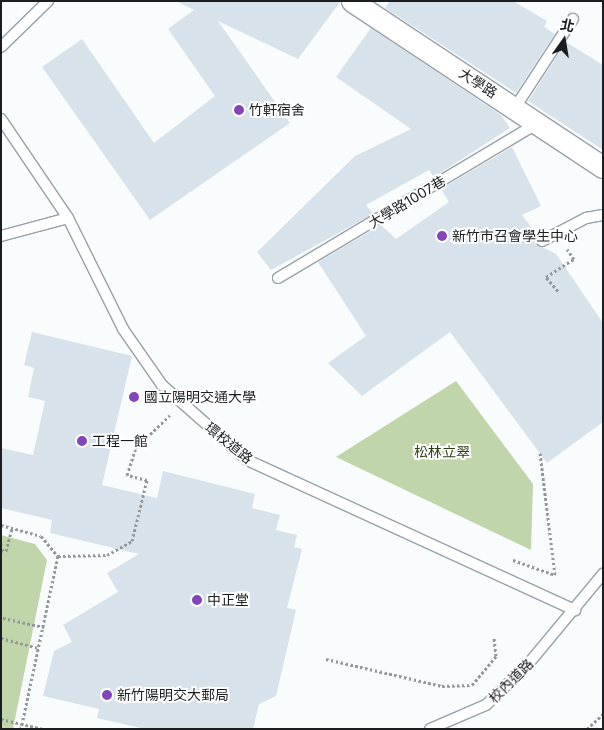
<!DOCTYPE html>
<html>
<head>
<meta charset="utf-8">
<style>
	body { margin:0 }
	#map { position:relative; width:604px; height:730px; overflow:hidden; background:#f9fcfd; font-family:Inter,"Noto Sans TC",sans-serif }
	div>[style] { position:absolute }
	.green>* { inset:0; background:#c0d5aa }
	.building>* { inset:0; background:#d7e2ea }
	.path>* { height:3px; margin-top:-1.5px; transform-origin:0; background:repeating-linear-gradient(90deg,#95989a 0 2.5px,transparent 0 5px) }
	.roads { filter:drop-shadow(1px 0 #97a1a9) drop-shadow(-1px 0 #97a1a9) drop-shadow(0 1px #97a1a9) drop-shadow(0 -1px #97a1a9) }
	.lane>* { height:10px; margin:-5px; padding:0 5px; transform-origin:5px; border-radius:5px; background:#fff }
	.street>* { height:21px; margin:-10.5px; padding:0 10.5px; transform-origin:10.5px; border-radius:10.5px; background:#fff }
	.dots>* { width:14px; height:14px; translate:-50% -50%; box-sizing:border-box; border:2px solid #fff; border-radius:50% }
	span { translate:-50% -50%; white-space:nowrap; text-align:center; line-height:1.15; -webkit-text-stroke:4px #fff; paint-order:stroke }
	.street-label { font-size:14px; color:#1b1e21 }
	.poi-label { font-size:14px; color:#1b1e21 }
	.left { translate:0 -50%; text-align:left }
	.park-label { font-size:14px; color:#2a3c11 }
	.frame { position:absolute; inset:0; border:2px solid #1b1e21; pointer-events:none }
	.north { position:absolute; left:539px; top:15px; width:50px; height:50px; -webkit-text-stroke:4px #fff; paint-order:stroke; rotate:13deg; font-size:14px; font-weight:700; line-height:20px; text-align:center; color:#1b1e21 }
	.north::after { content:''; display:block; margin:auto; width:18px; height:22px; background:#1b1e21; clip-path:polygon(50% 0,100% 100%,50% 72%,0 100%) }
</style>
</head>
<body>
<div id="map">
	<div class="green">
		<div style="clip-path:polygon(456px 381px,533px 484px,531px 550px,336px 457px)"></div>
		<div style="clip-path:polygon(1px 535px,35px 544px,47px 560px,13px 729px,1px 729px)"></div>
	</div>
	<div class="building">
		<div style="clip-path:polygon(176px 1px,340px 2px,298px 59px,218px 21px,290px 123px,150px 220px,42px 67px,82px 39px,154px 143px,215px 96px,168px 29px,194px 10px)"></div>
		<div style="clip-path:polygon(390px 1px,513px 1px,547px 21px,544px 27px,555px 34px,516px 93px,385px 8px)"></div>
		<div style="clip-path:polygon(371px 28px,501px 115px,510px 128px,434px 177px,429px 170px,366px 205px,373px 214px,271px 270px,257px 252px,355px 156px,411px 129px,336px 77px)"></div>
		<div style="clip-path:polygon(566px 42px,603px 65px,603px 150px,528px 101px)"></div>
		<div style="clip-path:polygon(512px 147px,541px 206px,522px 215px,538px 236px,536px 244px,556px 254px,603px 323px,603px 422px,547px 463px,450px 332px,362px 396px,328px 363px,366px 336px,318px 262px,381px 225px,396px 239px,449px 202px,441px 189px)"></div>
		<div style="clip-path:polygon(32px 332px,132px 356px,102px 485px,157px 498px,163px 471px,255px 494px,252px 508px,280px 515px,276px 530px,297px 535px,294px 547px,302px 549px,287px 608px,296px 610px,276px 696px,259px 704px,253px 729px,145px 729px,97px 718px,99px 709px,43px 696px,54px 651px,72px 642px,63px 625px,118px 592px,107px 573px,139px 554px,50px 533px,52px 520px,1px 508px,1px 448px,33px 455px,45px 401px,28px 397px,34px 368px,24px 365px)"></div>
	</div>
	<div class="path">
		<div style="left:558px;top:291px;width:18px;rotate:-131deg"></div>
		<div style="left:546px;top:277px;width:33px;rotate:-33deg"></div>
		<div style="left:574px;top:259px;width:12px;rotate:-125deg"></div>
		<div style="left:540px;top:453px;width:123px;rotate:83deg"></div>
		<div style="left:1px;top:525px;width:41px;rotate:15.4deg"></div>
		<div style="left:41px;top:536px;width:26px;rotate:50deg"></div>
		<div style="left:58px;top:556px;width:177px;rotate:102.1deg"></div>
		<div style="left:1px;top:550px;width:5px;rotate:11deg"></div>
		<div style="left:6px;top:551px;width:24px;rotate:-75deg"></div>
		<div style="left:58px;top:556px;width:49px;rotate:-1.2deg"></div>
		<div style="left:107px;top:555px;width:29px;rotate:-29deg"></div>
		<div style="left:132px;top:541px;width:63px;rotate:-76.2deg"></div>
		<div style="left:147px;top:480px;width:21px;rotate:-166deg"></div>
		<div style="left:127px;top:475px;width:28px;rotate:-72deg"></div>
		<div style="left:136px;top:448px;width:47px;rotate:-44.1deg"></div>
		<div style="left:513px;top:560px;width:45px;rotate:19.7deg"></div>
		<div style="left:3px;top:618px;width:42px;rotate:12.4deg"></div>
		<div style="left:1px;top:638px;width:39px;rotate:15deg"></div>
		<div style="left:326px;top:659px;width:119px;rotate:13.1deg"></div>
		<div style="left:442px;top:686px;width:30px;rotate:-2deg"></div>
		<div style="left:472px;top:685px;width:38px;rotate:-50deg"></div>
		<div style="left:496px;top:656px;width:18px;rotate:-96deg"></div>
		<div style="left:1px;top:719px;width:43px;rotate:13.4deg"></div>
		<div style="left:587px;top:729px;width:22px;rotate:-43deg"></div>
	</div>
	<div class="roads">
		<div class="lane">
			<div style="left:1px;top:47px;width:66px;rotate:-44.4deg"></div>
			<div style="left:516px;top:106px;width:104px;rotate:-56.8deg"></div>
			<div style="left:1px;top:119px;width:120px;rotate:55.9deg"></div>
			<div style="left:68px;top:218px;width:124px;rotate:63.6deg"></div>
			<div style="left:123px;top:329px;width:68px;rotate:55.1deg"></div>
			<div style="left:162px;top:385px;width:113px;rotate:41.4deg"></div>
			<div style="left:247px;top:460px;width:361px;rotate:24.6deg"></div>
			<div style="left:1px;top:236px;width:69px;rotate:-15deg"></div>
			<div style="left:542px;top:241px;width:50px;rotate:-27.6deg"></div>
			<div style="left:586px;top:218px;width:17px;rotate:-10deg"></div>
			<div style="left:278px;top:278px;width:299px;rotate:-30.8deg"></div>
			<div style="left:430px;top:729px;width:61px;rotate:-23.2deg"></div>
			<div style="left:486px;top:705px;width:60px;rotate:-44.3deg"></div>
			<div style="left:529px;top:663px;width:116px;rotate:-50.3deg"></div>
		</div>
		<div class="street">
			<div style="left:352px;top:1px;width:301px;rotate:33.5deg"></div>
		</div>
	</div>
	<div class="dots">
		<div style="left:239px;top:110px;background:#8445ba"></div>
		<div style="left:442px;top:236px;background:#8445ba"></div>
		<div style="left:134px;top:397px;background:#8445ba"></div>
		<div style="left:82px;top:441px;background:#8445ba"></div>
		<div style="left:197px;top:600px;background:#8445ba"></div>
		<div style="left:107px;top:695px;background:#8445ba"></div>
	</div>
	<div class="street-label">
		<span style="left:478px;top:83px;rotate:33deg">大學路</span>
		<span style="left:407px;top:202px;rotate:-31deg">大學路1007巷</span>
		<span style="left:229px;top:443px;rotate:39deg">環校道路</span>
		<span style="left:511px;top:681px;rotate:-45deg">校內道路</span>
	</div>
	<div class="poi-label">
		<span class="left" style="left:249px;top:110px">竹軒宿舍</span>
		<span class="left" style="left:452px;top:236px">新竹市召會學生中心</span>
		<span class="left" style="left:144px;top:397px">國立陽明交通大學</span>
		<span class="left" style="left:92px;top:441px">工程一館</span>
		<span class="left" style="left:207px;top:600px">中正堂</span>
		<span class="left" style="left:117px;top:695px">新竹陽明交大郵局</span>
	</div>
	<div class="park-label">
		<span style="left:442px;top:452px">松林立翠</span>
	</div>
	<div class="frame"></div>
	<div class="north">北</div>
</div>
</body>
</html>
